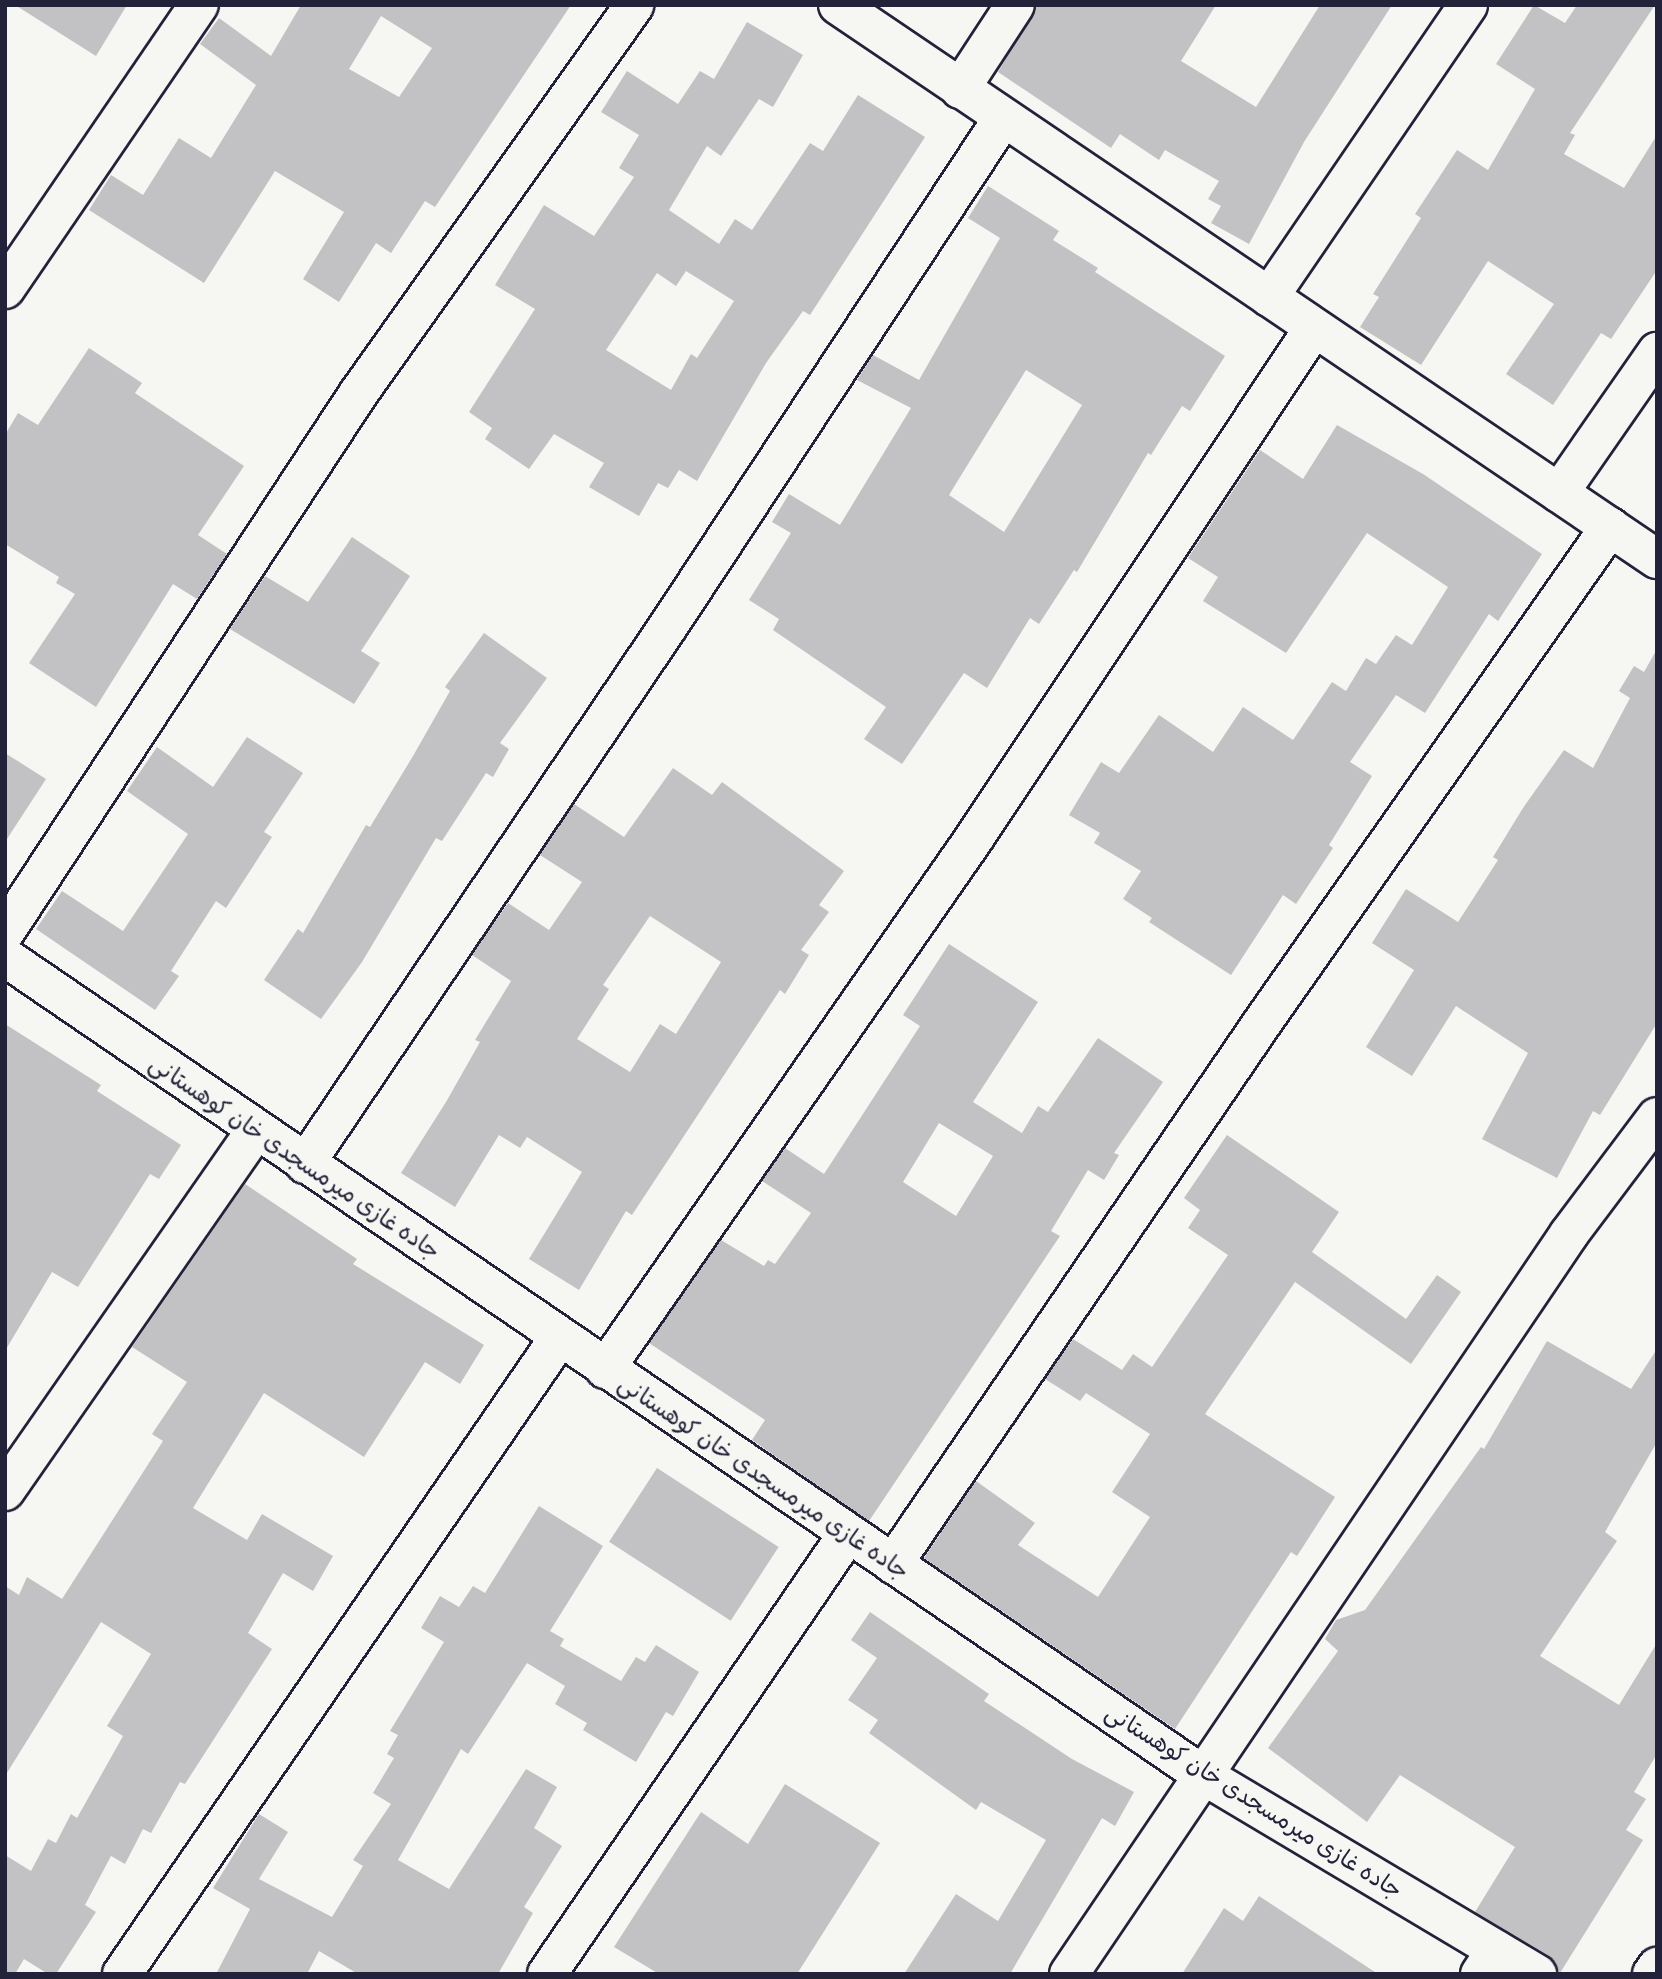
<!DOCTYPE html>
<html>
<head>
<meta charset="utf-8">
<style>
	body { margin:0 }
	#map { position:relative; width:1662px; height:1979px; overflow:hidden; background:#f6f6f2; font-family:Itim,"Playpen Sans Arabic",sans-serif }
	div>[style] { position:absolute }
	.building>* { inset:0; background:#c2c2c4; transform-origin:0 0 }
	.roads { filter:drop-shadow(2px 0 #22223b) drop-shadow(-2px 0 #22223b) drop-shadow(0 2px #22223b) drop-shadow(0 -2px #22223b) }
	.minor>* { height:38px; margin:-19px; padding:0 19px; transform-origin:19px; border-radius:19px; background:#f6f6f2 }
	.major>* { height:38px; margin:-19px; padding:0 19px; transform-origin:19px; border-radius:19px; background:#f6f6f2 }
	span { translate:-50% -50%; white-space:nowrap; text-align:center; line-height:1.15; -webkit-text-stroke:5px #f6f6f2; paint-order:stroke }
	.street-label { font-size:23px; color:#22223b }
	.frame { position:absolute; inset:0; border:7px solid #22223b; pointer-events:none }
</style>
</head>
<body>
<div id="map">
	<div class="building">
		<div style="clip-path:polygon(15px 5px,127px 5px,96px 56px)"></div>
		<div style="clip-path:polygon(evenodd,301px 5px,571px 5px,435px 207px,425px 201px,391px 253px,376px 243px,339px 302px,303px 279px,344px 212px,275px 171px,204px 283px,89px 210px,111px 175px,143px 195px,179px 138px,211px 158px,256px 85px,200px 44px,219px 18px,271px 56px,301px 5px,381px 16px,432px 48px,399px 97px,349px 69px,381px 16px)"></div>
		<div style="clip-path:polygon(1037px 5px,1216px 5px,1181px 61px,1256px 107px,1320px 5px,1392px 5px,1304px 142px,1249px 244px,1211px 223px,1221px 206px,1208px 199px,1219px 181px,1165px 150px,1159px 160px,1120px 134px,1111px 148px,998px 72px)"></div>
		<div style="clip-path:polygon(1534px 5px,1565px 23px,1577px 5px,1655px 5px,1570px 133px,1575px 135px,1564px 154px,1624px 188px,1657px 135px,1657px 270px,1611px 339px,1601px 333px,1553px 405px,1506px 374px,1554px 304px,1488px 261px,1421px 365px,1360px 327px,1379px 297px,1373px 294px,1421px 218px,1415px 214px,1457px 150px,1488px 170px,1535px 89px,1496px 64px)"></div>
		<div style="clip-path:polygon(evenodd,747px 22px,803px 55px,773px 107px,759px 99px,721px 156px,707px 146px,669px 210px,719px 244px,735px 219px,752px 230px,810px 143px,823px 151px,858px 95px,925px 137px,810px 315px,803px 311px,766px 363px,697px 481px,679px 470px,668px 488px,658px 483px,639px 516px,589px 487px,604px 463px,554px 434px,529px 469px,485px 439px,492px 428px,469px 412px,535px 309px,495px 285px,544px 205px,594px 236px,634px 177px,619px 168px,639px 135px,601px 112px,627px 71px,678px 104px,700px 71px,714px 79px,747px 22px,686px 271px,734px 301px,697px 358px,691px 354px,671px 390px,606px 350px,657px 273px,676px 286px,686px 271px)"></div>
		<div style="clip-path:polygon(evenodd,988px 186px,1059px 231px,1053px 240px,1098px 268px,1095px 272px,1225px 356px,1190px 411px,1182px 406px,1151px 455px,1148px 453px,1077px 572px,1074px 570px,1039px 624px,1030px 618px,987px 688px,964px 673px,902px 764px,864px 739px,886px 707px,773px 630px,779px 619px,749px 600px,791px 533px,772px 522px,789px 494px,840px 525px,911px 408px,857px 380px,873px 355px,919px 380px,1000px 238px,968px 218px,988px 186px,1026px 370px,1082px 405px,1004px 532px,949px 495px,1026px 370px)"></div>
		<div style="clip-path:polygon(89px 348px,142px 383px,135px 393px,244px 466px,198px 535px,227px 554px,197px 599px,173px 584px,96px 707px,29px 663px,75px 594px,56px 583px,59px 577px,5px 544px,5px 435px,18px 413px,38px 425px)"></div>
		<div style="clip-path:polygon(1337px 425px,1423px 474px,1542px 554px,1498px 621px,1489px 614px,1425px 713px,1396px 695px,1350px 762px,1372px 776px,1329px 845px,1333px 848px,1296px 904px,1283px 895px,1231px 975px,1149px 922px,1152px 918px,1123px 899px,1141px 871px,1094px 843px,1100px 833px,1069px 815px,1101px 762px,1119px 773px,1159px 715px,1213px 752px,1243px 707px,1293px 740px,1332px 682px,1346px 691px,1366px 658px,1376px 664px,1396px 635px,1412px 645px,1448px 587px,1367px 533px,1286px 653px,1203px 601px,1218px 577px,1188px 558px,1260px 450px,1303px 479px)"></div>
		<div style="clip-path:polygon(352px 537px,410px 576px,361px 651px,380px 663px,354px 704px,230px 629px,265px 576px,308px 602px)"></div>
		<div style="clip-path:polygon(484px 633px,547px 678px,500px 743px,509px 749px,493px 777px,486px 773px,442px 841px,436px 838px,362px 962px,321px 1019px,264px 980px,298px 929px,303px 933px,366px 825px,370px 827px,413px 756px,450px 691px,445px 687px)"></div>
		<div style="clip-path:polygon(1657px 649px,1657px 1023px,1600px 1115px,1593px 1111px,1557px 1178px,1482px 1139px,1528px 1053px,1456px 1006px,1412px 1076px,1366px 1047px,1414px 970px,1372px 943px,1406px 889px,1458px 922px,1498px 860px,1493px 857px,1523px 808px,1564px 750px,1593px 768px,1630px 698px,1619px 691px,1634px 666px,1644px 672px)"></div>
		<div style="clip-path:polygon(247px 737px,303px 773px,264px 832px,272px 837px,226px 908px,216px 901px,171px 971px,179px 976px,155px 1010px,36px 929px,62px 891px,123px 931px,188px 834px,127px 791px,157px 747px,213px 787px)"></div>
		<div style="clip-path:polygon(5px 753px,46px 779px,5px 842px)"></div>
		<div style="clip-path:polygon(evenodd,673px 768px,712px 795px,722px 782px,844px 871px,819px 905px,829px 912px,801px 950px,809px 955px,785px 994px,780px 990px,632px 1215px,626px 1211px,579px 1290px,529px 1259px,582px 1172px,527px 1137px,520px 1148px,499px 1135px,455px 1207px,401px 1173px,446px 1102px,480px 1042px,475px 1040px,511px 981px,472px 955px,508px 903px,549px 930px,582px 882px,540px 855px,574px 804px,624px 837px,673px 768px,650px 916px,721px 962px,676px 1034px,660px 1024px,630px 1072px,577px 1039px,609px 989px,603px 985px,650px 916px)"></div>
		<div style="clip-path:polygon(evenodd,949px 944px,1038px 1002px,973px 1102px,1022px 1133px,1038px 1106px,1048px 1112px,1098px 1038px,1163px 1082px,1114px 1153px,1119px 1155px,1104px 1180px,1088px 1170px,1051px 1231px,1060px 1236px,869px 1521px,752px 1440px,765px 1420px,649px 1343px,721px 1240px,764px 1266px,768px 1260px,775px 1264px,811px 1213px,762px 1181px,785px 1148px,824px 1174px,920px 1026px,903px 1015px,949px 944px,939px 1123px,993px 1156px,956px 1216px,903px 1182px,939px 1123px)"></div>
		<div style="clip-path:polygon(5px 1024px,101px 1085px,97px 1091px,181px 1145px,159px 1179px,150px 1174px,78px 1287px,52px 1272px,5px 1351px)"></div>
		<div style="clip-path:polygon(1227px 1135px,1339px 1212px,1312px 1252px,1406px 1319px,1437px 1275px,1461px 1292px,1411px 1364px,1295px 1282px,1205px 1414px,1335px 1497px,1297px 1556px,1291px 1552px,1175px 1729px,924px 1558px,976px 1481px,1035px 1523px,1018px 1545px,1098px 1597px,1150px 1517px,1112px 1492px,1150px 1434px,1086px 1393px,1080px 1401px,1045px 1379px,1073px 1339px,1122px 1370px,1133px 1354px,1152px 1367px,1228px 1255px,1188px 1228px,1200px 1210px,1184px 1198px)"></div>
		<div style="clip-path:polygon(245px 1184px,357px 1259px,353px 1264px,484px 1345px,460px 1384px,425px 1362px,364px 1457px,264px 1393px,193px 1508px,247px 1540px,262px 1514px,333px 1556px,313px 1591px,283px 1573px,248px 1633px,272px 1649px,185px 1784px,180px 1782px,151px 1833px,143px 1829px,125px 1864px,111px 1856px,85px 1905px,96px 1912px,56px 1974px,48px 1974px,24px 1959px,15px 1974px,5px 1974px,5px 1855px,31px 1871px,48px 1839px,56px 1843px,71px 1814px,77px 1818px,123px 1736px,107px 1726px,151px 1654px,101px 1622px,5px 1776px,5px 1586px,19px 1595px,27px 1577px,62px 1599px,163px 1441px,152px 1434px,187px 1382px,132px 1347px)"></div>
		<div style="clip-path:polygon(1547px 1341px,1631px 1389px,1657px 1349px,1657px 1442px,1605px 1532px,1617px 1541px,1540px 1656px,1619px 1705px,1657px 1643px,1657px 1754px,1634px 1792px,1646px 1799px,1626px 1830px,1643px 1840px,1560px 1973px,1548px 1955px,1475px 1912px,1515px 1847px,1400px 1775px,1367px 1822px,1268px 1748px,1338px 1651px,1325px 1639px,1336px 1620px,1365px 1610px,1481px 1447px,1484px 1449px)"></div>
		<div style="left:657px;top:1468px;width:145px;height:88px;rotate:33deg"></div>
		<div style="clip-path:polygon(539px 1506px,603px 1546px,550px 1631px,564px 1639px,560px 1646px,621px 1681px,636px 1657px,645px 1662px,656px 1645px,699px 1672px,673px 1716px,666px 1712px,636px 1762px,583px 1730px,587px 1723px,555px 1704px,565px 1686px,527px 1663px,468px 1754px,461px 1749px,398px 1860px,449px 1889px,526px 1769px,557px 1787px,534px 1828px,562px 1846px,524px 1907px,533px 1913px,498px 1974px,358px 1974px,319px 1951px,307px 1974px,216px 1974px,250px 1909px,213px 1888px,259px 1814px,288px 1832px,259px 1879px,332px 1917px,363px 1866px,353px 1860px,391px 1804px,373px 1793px,394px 1758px,387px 1754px,398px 1735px,390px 1731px,444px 1642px,421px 1628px,440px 1596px,459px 1607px,473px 1586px,485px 1593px)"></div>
		<div style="clip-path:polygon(870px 1612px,989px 1694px,984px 1701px,1072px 1759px,1134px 1792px,1115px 1826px,1102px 1818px,1010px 1974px,904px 1974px,956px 1894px,998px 1921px,1046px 1840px,981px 1802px,976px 1810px,869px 1733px,878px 1720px,848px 1700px,877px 1658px,851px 1640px)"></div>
		<div style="clip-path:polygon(785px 1784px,880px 1843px,797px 1974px,659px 1974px,614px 1947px,701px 1812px,748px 1844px)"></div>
		<div style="clip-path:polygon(1259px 1896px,1378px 1974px,1182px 1974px,1224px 1908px,1243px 1921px)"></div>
	</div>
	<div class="roads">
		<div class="minor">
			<div style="left:838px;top:5px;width:989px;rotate:34.08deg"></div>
			<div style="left:960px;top:89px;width:100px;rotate:-56.8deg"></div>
			<div style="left:5px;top:289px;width:344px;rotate:-55.7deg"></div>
			<div style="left:1269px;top:297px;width:353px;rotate:-55.7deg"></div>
			<div style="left:1559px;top:493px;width:172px;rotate:-55.2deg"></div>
			<div style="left:5px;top:932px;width:643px;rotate:-56.73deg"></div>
			<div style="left:358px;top:394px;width:477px;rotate:-54.6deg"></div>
			<div style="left:305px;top:1164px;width:650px;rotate:-55.97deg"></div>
			<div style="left:669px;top:625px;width:607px;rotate:-56.62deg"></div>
			<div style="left:605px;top:1369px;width:648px;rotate:-55.18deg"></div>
			<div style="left:975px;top:837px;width:612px;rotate:-56.34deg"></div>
			<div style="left:5px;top:1491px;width:438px;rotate:-55.2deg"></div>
			<div style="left:893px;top:1564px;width:655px;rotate:-55.7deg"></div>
			<div style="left:1262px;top:1023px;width:606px;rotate:-54.95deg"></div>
			<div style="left:122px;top:1974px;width:772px;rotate:-55.51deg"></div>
			<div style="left:547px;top:1974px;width:532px;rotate:-55.65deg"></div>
			<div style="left:1069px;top:1974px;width:893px;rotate:-55.95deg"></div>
			<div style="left:1569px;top:1234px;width:146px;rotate:-53.1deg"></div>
			<div style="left:1480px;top:1974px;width:29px;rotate:-56deg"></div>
		</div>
		<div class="major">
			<div style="left:5px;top:957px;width:1451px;rotate:34.33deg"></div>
			<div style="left:1203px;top:1775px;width:389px;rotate:30.8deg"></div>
			<div style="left:1652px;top:1974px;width:9px;rotate:-54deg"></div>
		</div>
	</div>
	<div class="street-label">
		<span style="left:295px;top:1157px;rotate:34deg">جاده غازی میرمسجدی خان کوهستانی</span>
		<span style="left:764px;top:1477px;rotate:34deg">جاده غازی میرمسجدی خان کوهستانی</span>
		<span style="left:1254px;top:1801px;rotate:32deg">جاده غازی میرمسجدی خان کوهستانی</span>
	</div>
	<div class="frame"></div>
</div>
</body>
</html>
